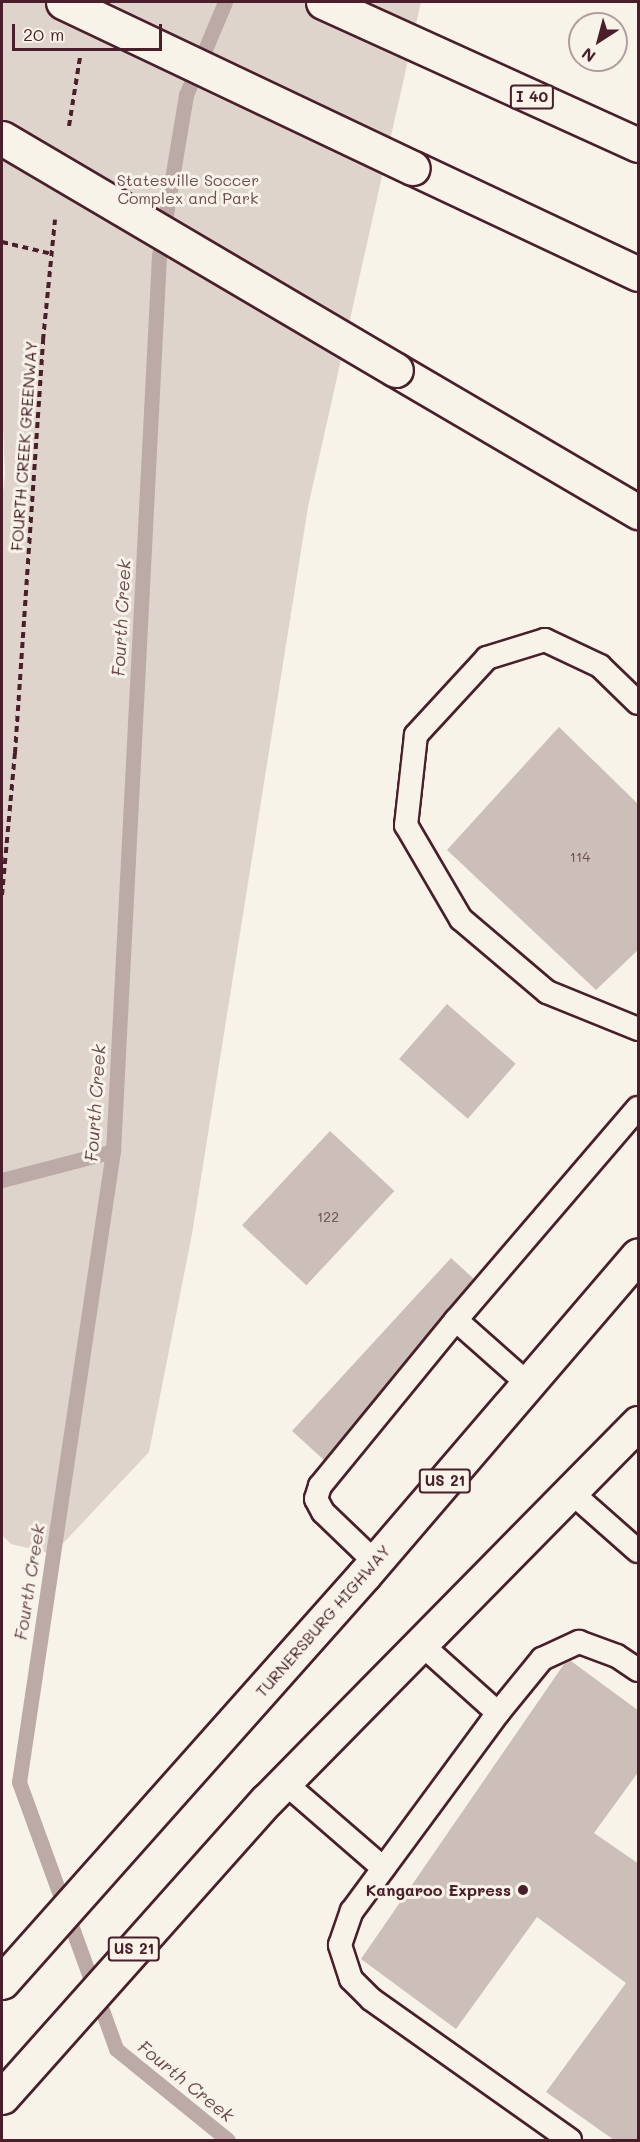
<!DOCTYPE html>
<html>
<head>
<meta charset="utf-8">
<style>
	body { margin:0 }
	#map { position:relative; width:640px; height:2142px; overflow:hidden; background:#f7f3e8; font-family:Mali,sans-serif }
	div>[style] { position:absolute }
	.green>* { inset:0; background:#ded4cc }
	.stream>* { height:15px; margin:-7.5px; padding:0 7.5px; transform-origin:7.5px; border-radius:7.5px; background:#bcaaa7 }
	.building>* { inset:0; background:#ccbfb9; transform-origin:0 0 }
	.path>* { height:4px; margin-top:-2px; transform-origin:0; background:repeating-linear-gradient(90deg,#4a1f2b 0 6px,transparent 0 10.5px) }
	.roads { filter:drop-shadow(2px 0 #4a1f2b) drop-shadow(-2px 0 #4a1f2b) drop-shadow(0 2px #4a1f2b) drop-shadow(0 -2px #4a1f2b) }
	.lane>* { height:22px; margin:-11px; padding:0 11px; transform-origin:11px; border-radius:11px; background:#f7f3e8 }
	.primary>* { height:33px; margin:-16.5px; padding:0 16.5px; transform-origin:16.5px; border-radius:16.5px; background:#f7f3e8 }
	.highway>* { height:33px; margin:-16.5px; padding:0 16.5px; transform-origin:16.5px; border-radius:16.5px; background:#f7f3e8 }
	.bridges { filter:drop-shadow(2px 0 #4a1f2b) drop-shadow(-2px 0 #4a1f2b) drop-shadow(0 2px #4a1f2b) drop-shadow(0 -2px #4a1f2b) }
	.highway-bridge>* { height:33px; margin:-16.5px; padding:0 16.5px; transform-origin:16.5px; border-radius:16.5px; background:#f7f3e8 }
	.dots>* { width:16px; height:16px; translate:-50% -50%; box-sizing:border-box; border:3px solid #f7f3e8; border-radius:50% }
	span { translate:-50% -50%; white-space:nowrap; text-align:center; line-height:1.15; -webkit-text-stroke:6px #f7f3e8; paint-order:stroke }
	.number-label { font-size:14px; color:#6a474e }
	.number-label span { -webkit-text-stroke-width:0 }
	.shield-label span { padding:2px 4px; background:#f7f3e8; border:2px solid; border-radius:4px; -webkit-text-stroke-width:0 }
	.shield-label { font-size:15px; color:#4a1f2b; font-weight:700 }
	.park-label { font-size:16px; color:#6f4c53 }
	.street-label { font-size:16px; color:#4a1f2b }
	.poi-label { font-size:16px; color:#4a1f2b; font-weight:700 }
	.right { translate:-100% -50%; text-align:right }
	.water-label { font-size:18px; color:#6c4950; font-style:italic }
	.frame { position:absolute; inset:0; border:3px solid #4a1f2b; pointer-events:none }
	.north { position:absolute; left:568px; top:12px; width:60px; height:60px; box-sizing:border-box; background:#f7f3e8; border:2px solid #b29e9c; border-radius:50%; rotate:216deg; font-size:16px; font-weight:700; line-height:24px; text-align:center; color:#4a1f2b }
	.north::after { content:''; display:block; margin:auto; width:21px; height:27px; background:#4a1f2b; clip-path:polygon(50% 0,100% 100%,50% 72%,0 100%) }
	.scale { position:absolute; left:12px; top:24px; width:150px; height:27px; box-sizing:border-box; border:3px solid #4a1f2b; border-top:0; padding-left:8px; font-size:18px; line-height:21px; white-space:nowrap; color:#4a1f2b; -webkit-text-stroke:4px #f7f3e8; paint-order:stroke }
</style>
</head>
<body>
<div id="map">
	<div class="green">
		<div style="clip-path:polygon(2px 2px,421px 2px,308px 507px,192px 1234px,149px 1452px,53px 1554px,11px 1544px,2px 1535px,2px 500px,5px 474px,2px 402px)"></div>
	</div>
	<div class="stream">
		<div style="left:225px;top:2px;width:101px;rotate:112.8deg"></div>
		<div style="left:186px;top:95px;width:163px;rotate:99.5deg"></div>
		<div style="left:159px;top:256px;width:896px;rotate:92.94deg"></div>
		<div style="left:113px;top:1151px;width:638px;rotate:98.47deg"></div>
		<div style="left:19px;top:1782px;width:284px;rotate:70deg"></div>
		<div style="left:116px;top:2049px;width:144px;rotate:39.1deg"></div>
		<div style="left:2px;top:1180px;width:115px;rotate:-14.6deg"></div>
	</div>
	<div class="building">
		<div style="clip-path:polygon(559px 727px,639px 805px,639px 949px,596px 990px,447px 850px)"></div>
		<div style="left:447px;top:1004px;width:91px;height:73px;rotate:41deg"></div>
		<div style="left:330px;top:1131px;width:88px;height:129px;rotate:43deg"></div>
		<div style="clip-path:polygon(451px 1258px,474px 1279px,324px 1460px,292px 1431px)"></div>
		<div style="clip-path:polygon(571px 1661px,639px 1711px,639px 1771px,594px 1833px,639px 1864px,639px 2140px,614px 2140px,546px 2092px,626px 1983px,537px 1917px,456px 2029px,361px 1959px,564px 1664px)"></div>
	</div>
	<div class="path">
		<div style="left:69px;top:126px;width:70px;rotate:-80.9deg"></div>
		<div style="left:2px;top:242px;width:51px;rotate:13.5deg"></div>
		<div style="left:2px;top:895px;width:143px;rotate:-84.8deg"></div>
		<div style="left:15px;top:753px;width:414px;rotate:-86.1deg"></div>
		<div style="left:43px;top:340px;width:121px;rotate:-84.3deg"></div>
	</div>
	<div class="roads">
		<div class="lane">
			<div style="left:638px;top:703px;width:53px;rotate:-135.8deg"></div>
			<div style="left:600px;top:666px;width:61px;rotate:-154.7deg"></div>
			<div style="left:545px;top:640px;width:61px;rotate:162.8deg"></div>
			<div style="left:487px;top:658px;width:105px;rotate:132.7deg"></div>
			<div style="left:416px;top:735px;width:91px;rotate:96.3deg"></div>
			<div style="left:406px;top:825px;width:109px;rotate:59.7deg"></div>
			<div style="left:461px;top:919px;width:113px;rotate:40.3deg"></div>
			<div style="left:547px;top:992px;width:98px;rotate:22.1deg"></div>
			<div style="left:456px;top:1320px;width:96px;rotate:41.6deg"></div>
			<div style="left:571px;top:1492px;width:89px;rotate:41.4deg"></div>
			<div style="left:375px;top:1562px;width:72px;rotate:-136.1deg"></div>
			<div style="left:323px;top:1512px;width:15px;rotate:-118deg"></div>
			<div style="left:316px;top:1499px;width:14px;rotate:-73deg"></div>
			<div style="left:320px;top:1486px;width:215px;rotate:-50.7deg"></div>
			<div style="left:456px;top:1320px;width:279px;rotate:-49.4deg"></div>
			<div style="left:421px;top:1644px;width:103px;rotate:41.9deg"></div>
			<div style="left:285px;top:1783px;width:130px;rotate:40.9deg"></div>
			<div style="left:570px;top:2140px;width:244px;rotate:-144.7deg"></div>
			<div style="left:371px;top:1999px;width:28px;rotate:-135deg"></div>
			<div style="left:351px;top:1979px;width:36px;rotate:-108deg"></div>
			<div style="left:340px;top:1945px;width:36px;rotate:-71deg"></div>
			<div style="left:352px;top:1911px;width:246px;rotate:-53.6deg"></div>
			<div style="left:498px;top:1713px;width:70px;rotate:-50.8deg"></div>
			<div style="left:542px;top:1659px;width:41px;rotate:-24.7deg"></div>
			<div style="left:579px;top:1642px;width:40px;rotate:20.2deg"></div>
			<div style="left:617px;top:1656px;width:25px;rotate:34deg"></div>
		</div>
		<div class="primary">
			<div style="left:2px;top:1982px;width:545px;rotate:-48.35deg"></div>
			<div style="left:364px;top:1575px;width:421px;rotate:-49.4deg"></div>
			<div style="left:2px;top:2097px;width:398px;rotate:-48.3deg"></div>
			<div style="left:267px;top:1800px;width:529px;rotate:-45.46deg"></div>
		</div>
		<div class="highway">
			<div style="left:323px;top:2px;width:346px;rotate:24.4deg"></div>
			<div style="left:413px;top:168px;width:249px;rotate:25.2deg"></div>
			<div style="left:396px;top:370px;width:281px;rotate:30.4deg"></div>
		</div>
	</div>
	<div class="bridges">
		<div class="highway-bridge">
			<div style="left:63px;top:2px;width:387px;rotate:25.4deg"></div>
			<div style="left:2px;top:138px;width:457px;rotate:30.5deg"></div>
		</div>
	</div>
	<div class="dots">
		<div style="left:523px;top:1890px;background:#4a1f2b"></div>
	</div>
	<div class="number-label">
		<span style="left:580px;top:857px">114</span>
		<span style="left:328px;top:1217px">122</span>
	</div>
	<div class="shield-label">
		<span style="left:532px;top:97px">I 40</span>
		<span style="left:445px;top:1481px">US 21</span>
		<span style="left:134px;top:1949px">US 21</span>
	</div>
	<div class="park-label">
		<span style="left:188px;top:189px">Statesville Soccer<br>Complex and Park</span>
	</div>
	<div class="street-label">
		<span style="left:24px;top:446px;rotate:-86deg">FOURTH CREEK GREENWAY</span>
		<span style="left:323px;top:1621px;rotate:-49deg">TURNERSBURG HIGHWAY</span>
	</div>
	<div class="poi-label">
		<span class="right" style="left:511px;top:1890px">Kangaroo Express</span>
	</div>
	<div class="water-label">
		<span style="left:121px;top:618px;rotate:-87deg">Fourth Creek</span>
		<span style="left:95px;top:1103px;rotate:-86deg">Fourth Creek</span>
		<span style="left:29px;top:1582px;rotate:-81deg">Fourth Creek</span>
		<span style="left:186px;top:2081px;rotate:39deg">Fourth Creek</span>
	</div>
	<div class="frame"></div>
	<div class="north">N</div>
	<div class="scale">20 m</div>
</div>
</body>
</html>
